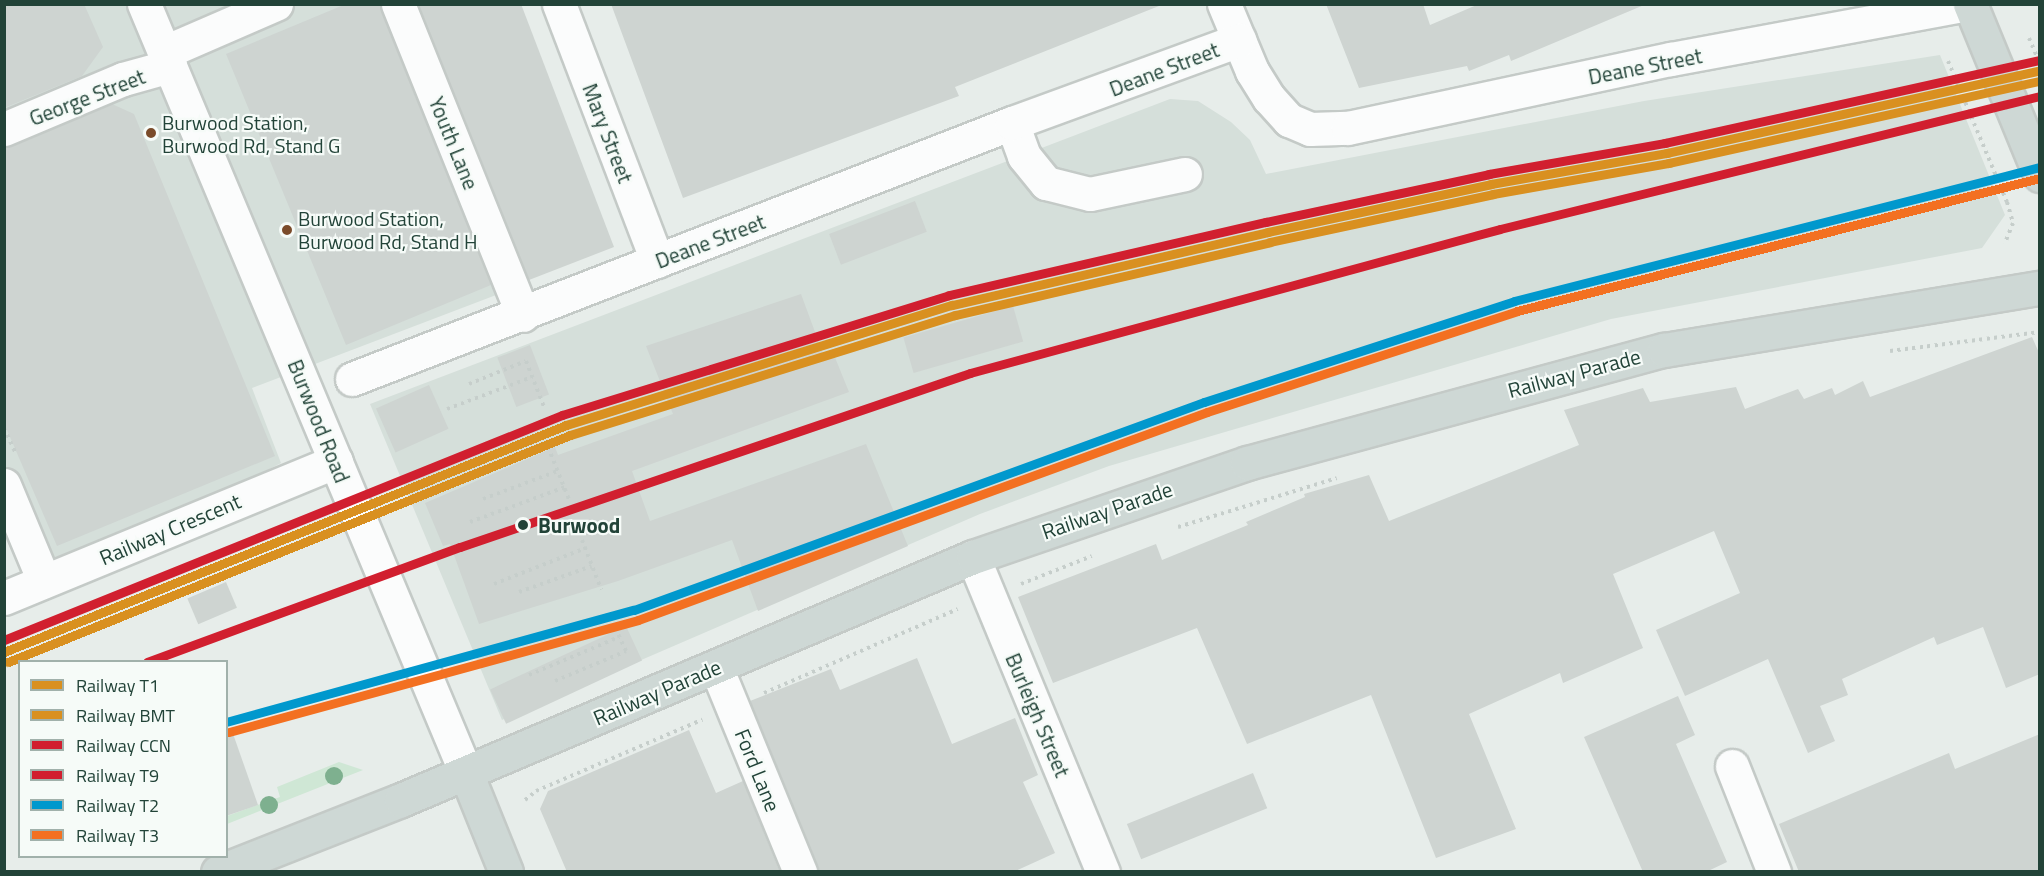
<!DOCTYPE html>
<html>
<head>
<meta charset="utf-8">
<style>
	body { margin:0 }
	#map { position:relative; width:2044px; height:876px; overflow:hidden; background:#e7edea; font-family:"Titillium Web",sans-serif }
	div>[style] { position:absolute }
	.built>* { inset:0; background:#d5dfda }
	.green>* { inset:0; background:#cfe7d5 }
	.building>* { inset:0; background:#ced4d1; transform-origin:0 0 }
	.path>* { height:4px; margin-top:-2px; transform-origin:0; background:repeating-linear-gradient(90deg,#c6cecb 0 3px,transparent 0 7.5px) }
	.roads { filter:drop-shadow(2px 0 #c4cac7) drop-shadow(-2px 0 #c4cac7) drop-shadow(0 2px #c4cac7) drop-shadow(0 -2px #c4cac7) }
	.minor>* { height:33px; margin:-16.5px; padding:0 16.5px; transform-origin:16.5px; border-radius:16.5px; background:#fbfcfc }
	.major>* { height:33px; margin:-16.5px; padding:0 16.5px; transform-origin:16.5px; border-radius:16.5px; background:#ced8d5 }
	.rail-1>* { height:9px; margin:-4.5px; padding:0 4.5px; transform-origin:4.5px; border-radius:4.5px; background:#d99020 }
	.rail-2>* { height:9px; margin:-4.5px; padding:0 4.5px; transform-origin:4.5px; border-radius:4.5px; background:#d99020 }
	.rail-3>* { height:9px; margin:-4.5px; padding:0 4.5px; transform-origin:4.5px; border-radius:4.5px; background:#d11f2f }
	.rail-4>* { height:9px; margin:-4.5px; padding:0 4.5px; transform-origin:4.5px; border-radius:4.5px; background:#d11f2f }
	.rail-5>* { height:9px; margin:-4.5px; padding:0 4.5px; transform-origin:4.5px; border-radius:4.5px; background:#0098cd }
	.rail-6>* { height:9px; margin:-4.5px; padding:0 4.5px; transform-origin:4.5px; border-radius:4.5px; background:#f37021 }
	.trees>* { width:18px; height:18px; margin:-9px; border-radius:50%; background:#7eb08f }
	.dots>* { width:16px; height:16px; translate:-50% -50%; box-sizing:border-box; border:3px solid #f6fbf8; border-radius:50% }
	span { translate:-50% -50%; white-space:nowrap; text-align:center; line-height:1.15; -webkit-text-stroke:4.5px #f6fbf8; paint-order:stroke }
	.bus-label { font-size:20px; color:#224338 }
	.left { translate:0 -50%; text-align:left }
	.street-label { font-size:21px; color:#224338 }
	.stop-label { font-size:21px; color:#224338; font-weight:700 }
	.frame { position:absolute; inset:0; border:6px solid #224338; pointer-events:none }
	.legend { position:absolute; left:18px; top:660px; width:210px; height:198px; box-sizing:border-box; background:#f6fbf8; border:2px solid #a1b1ab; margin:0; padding:8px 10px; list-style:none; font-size:18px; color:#224338 }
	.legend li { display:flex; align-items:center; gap:12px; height:30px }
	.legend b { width:30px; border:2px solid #a1b1ab }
</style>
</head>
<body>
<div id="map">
	<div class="built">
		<div style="clip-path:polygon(4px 5px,383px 5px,407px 60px,386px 69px,418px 145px,439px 139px,504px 292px,252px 388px,281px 463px,79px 567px,44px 581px,5px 485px)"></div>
		<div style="clip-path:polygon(1940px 55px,2005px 215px,1982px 248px,1611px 319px,1109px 466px,980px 514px,502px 720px,370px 404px,1170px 99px,1198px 101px,1231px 122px,1250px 140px,1266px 174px,1644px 101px)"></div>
	</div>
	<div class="green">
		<div style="clip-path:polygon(339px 762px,363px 770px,227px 824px,227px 816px,280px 797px,277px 787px)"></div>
	</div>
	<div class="building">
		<div style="clip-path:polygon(4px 4px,84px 4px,103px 47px,82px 76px,4px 108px)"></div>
		<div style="clip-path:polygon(346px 4px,380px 4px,491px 285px,346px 345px,226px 54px)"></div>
		<div style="clip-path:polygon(418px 4px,521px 4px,614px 247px,529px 280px)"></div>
		<div style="clip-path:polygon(611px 4px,1159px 4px,1159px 6px,955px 87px,959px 96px,683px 198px)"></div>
		<div style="clip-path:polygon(1326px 4px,1423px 4px,1430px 25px,1479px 4px,1644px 5px,1511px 61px,1509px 55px,1469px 71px,1467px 66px,1359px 88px)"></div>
		<div style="clip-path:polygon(112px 104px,134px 114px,275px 456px,57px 546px,4px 423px,4px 147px)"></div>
		<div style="left:915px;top:201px;width:33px;height:92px;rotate:69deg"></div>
		<div style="clip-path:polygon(801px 294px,825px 359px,834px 355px,849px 392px,632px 471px,650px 521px,866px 444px,908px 546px,758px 611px,732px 540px,618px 581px,479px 624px,450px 544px,443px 546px,425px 503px,555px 447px,558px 455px,673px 414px,646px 346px)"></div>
		<div style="left:1013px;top:306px;width:37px;height:114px;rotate:74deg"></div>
		<div style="clip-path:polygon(2032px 337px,2040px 355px,2040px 674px,2006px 688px,1983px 627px,1937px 645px,1934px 637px,1842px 679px,1848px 695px,1820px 706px,1835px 741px,1808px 753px,1768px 659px,1685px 696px,1656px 630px,1740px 593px,1714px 531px,1613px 574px,1643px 648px,1563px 683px,1560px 673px,1469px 714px,1516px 829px,1436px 858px,1371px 695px,1247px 744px,1197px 628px,1053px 683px,1018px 597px,1156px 544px,1162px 560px,1248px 525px,1246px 522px,1305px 497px,1304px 494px,1369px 475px,1389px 521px,1579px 445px,1564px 410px,1643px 388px,1650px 402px,1736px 387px,1745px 409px,1798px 389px,1804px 399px,1832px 388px,1835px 395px,1863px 381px,1870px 397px)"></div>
		<div style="left:530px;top:345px;width:53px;height:35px;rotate:69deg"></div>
		<div style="left:429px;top:385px;width:48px;height:58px;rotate:66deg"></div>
		<div style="left:226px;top:582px;width:28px;height:42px;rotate:67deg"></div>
		<div style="left:626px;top:626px;width:38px;height:150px;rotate:65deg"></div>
		<div style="clip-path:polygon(917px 658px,952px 744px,1015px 718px,1038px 775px,1023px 782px,1055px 853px,1013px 872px,818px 872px,750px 701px,831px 669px,840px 690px)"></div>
		<div style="clip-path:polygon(1678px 696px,1695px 735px,1676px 744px,1727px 862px,1706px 872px,1643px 872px,1584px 737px)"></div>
		<div style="clip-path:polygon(231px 728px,258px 805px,226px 816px,226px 729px)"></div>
		<div style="clip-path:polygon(689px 730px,716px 793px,743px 781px,780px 872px,567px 872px,540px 809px,548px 791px)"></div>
		<div style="clip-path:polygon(2040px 734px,2040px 872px,1799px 872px,1779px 824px,1949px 753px,1955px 769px)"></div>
		<div style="left:1253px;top:773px;width:38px;height:136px;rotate:68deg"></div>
	</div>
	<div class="path">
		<div style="left:2029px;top:38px;width:28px;rotate:67deg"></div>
		<div style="left:1948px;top:61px;width:153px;rotate:67.3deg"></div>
		<div style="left:2007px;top:202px;width:22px;rotate:74deg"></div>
		<div style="left:2013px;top:223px;width:22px;rotate:112deg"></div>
		<div style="left:1890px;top:351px;width:151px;rotate:-7.2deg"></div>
		<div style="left:469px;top:384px;width:61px;rotate:-22deg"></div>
		<div style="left:526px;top:361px;width:49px;rotate:68.6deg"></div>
		<div style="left:447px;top:409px;width:91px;rotate:-20.6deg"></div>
		<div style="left:4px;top:428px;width:26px;rotate:65deg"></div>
		<div style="left:548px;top:447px;width:59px;rotate:68.2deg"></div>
		<div style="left:483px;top:499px;width:80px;rotate:-20.5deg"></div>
		<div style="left:470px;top:522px;width:101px;rotate:-20.2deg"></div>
		<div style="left:1178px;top:527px;width:166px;rotate:-17.1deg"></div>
		<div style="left:582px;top:540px;width:53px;rotate:68.8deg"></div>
		<div style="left:494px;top:584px;width:99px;rotate:-21.4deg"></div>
		<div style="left:1021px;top:584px;width:76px;rotate:-21.5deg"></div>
		<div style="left:519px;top:592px;width:77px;rotate:-19.6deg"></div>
		<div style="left:529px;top:675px;width:98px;rotate:-22.9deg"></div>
		<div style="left:555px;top:681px;width:77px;rotate:-22.9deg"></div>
		<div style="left:626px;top:651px;width:29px;rotate:-115deg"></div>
		<div style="left:764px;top:693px;width:211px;rotate:-23.4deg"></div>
		<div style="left:525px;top:800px;width:14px;rotate:-39deg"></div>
		<div style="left:536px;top:791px;width:181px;rotate:-23.2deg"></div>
	</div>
	<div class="roads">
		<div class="minor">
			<div style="left:144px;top:4px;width:834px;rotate:67.28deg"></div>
			<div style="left:398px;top:4px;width:335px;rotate:68.1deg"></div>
			<div style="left:559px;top:4px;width:275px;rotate:69.1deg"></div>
			<div style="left:1224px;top:4px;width:73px;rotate:67.3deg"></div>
			<div style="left:1252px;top:71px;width:32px;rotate:58deg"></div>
			<div style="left:1269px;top:98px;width:30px;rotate:48deg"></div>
			<div style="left:1289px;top:120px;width:23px;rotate:23deg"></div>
			<div style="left:1310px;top:129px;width:38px;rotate:-2deg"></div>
			<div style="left:1348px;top:128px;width:330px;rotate:-12.1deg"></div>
			<div style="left:1671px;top:59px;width:303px;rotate:-10.5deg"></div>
			<div style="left:165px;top:52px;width:121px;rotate:-23.4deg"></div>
			<div style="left:1012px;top:123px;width:35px;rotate:70deg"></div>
			<div style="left:1024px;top:156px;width:35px;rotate:51deg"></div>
			<div style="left:1046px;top:183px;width:45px;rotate:14deg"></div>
			<div style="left:1090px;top:194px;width:97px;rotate:-11.9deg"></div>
			<div style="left:4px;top:129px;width:129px;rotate:-22.8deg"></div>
			<div style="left:123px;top:79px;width:49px;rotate:-15.5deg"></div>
			<div style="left:352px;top:379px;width:708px;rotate:-21.2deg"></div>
			<div style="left:1012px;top:123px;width:242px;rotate:-20.1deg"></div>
			<div style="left:4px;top:485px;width:104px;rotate:67.4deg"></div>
			<div style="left:973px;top:557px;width:341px;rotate:67.6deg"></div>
			<div style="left:4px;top:598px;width:359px;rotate:-22.4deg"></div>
			<div style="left:716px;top:667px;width:222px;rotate:67.7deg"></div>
			<div style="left:1732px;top:766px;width:114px;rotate:68.4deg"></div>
		</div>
		<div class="major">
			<div style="left:1970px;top:4px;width:185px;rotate:67.7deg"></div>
			<div style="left:466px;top:773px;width:107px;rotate:68deg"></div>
			<div style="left:218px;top:872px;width:197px;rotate:-21.5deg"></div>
			<div style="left:401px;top:800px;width:621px;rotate:-23.02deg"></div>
			<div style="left:973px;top:557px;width:290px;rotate:-18.9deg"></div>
			<div style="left:1247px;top:463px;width:432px;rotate:-15.2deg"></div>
			<div style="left:1664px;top:350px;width:381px;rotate:-9.4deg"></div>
		</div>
	</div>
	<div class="rail-1">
		<div style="left:4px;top:652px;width:606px;rotate:-21.99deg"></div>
		<div style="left:566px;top:425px;width:404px;rotate:-17.3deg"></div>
		<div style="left:952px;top:305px;width:324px;rotate:-13deg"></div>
		<div style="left:1268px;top:232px;width:228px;rotate:-12.1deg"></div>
		<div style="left:1491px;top:184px;width:179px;rotate:-10deg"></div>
		<div style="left:1667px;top:153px;width:382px;rotate:-12.5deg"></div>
	</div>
	<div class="rail-2">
		<div style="left:8px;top:662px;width:606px;rotate:-21.99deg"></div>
		<div style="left:570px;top:435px;width:403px;rotate:-17.3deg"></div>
		<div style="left:955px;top:315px;width:323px;rotate:-13deg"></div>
		<div style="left:1270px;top:242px;width:228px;rotate:-12.1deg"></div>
		<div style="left:1493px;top:194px;width:179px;rotate:-10deg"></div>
		<div style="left:1669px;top:163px;width:380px;rotate:-12.5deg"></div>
	</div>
	<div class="rail-3">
		<div style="left:4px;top:640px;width:602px;rotate:-21.96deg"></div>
		<div style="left:562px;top:415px;width:405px;rotate:-17.2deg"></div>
		<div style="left:949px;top:295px;width:325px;rotate:-13deg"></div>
		<div style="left:1266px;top:222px;width:228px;rotate:-12.1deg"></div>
		<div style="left:1489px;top:174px;width:179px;rotate:-10deg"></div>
		<div style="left:1665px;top:143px;width:382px;rotate:-12.5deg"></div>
	</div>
	<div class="rail-4">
		<div style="left:147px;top:662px;width:333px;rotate:-20.2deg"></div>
		<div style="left:460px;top:547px;width:539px;rotate:-18.84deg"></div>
		<div style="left:970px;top:373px;width:549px;rotate:-15.2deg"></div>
		<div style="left:1500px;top:229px;width:556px;rotate:-13.84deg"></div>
	</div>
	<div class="rail-5">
		<div style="left:226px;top:722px;width:423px;rotate:-15.4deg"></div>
		<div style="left:634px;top:610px;width:607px;rotate:-20.05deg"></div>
		<div style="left:1204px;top:402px;width:326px;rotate:-18deg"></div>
		<div style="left:1514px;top:301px;width:543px;rotate:-14.29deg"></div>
	</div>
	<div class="rail-6">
		<div style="left:229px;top:732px;width:424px;rotate:-15.3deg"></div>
		<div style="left:638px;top:620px;width:606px;rotate:-20.08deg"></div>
		<div style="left:1207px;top:412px;width:326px;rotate:-18deg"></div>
		<div style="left:1517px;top:311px;width:540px;rotate:-14.27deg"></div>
	</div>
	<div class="trees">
		<div style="left:334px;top:776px"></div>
		<div style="left:269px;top:805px"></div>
	</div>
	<div class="dots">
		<div style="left:151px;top:133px;background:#7a4b2a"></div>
		<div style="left:287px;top:230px;background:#7a4b2a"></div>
		<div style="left:523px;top:525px;background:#224338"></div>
	</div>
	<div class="bus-label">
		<span class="left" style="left:162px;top:134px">Burwood Station,<br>Burwood Rd, Stand G</span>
		<span class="left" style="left:298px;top:230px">Burwood Station,<br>Burwood Rd, Stand H</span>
	</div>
	<div class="street-label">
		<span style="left:1645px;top:66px;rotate:-11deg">Deane Street</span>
		<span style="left:1164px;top:69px;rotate:-21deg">Deane Street</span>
		<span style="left:87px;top:97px;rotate:-21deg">George Street</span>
		<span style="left:608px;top:133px;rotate:69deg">Mary Street</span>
		<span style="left:454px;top:143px;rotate:68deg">Youth Lane</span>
		<span style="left:710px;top:241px;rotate:-21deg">Deane Street</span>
		<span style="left:1574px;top:373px;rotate:-15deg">Railway Parade</span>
		<span style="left:319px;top:421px;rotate:68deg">Burwood Road</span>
		<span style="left:1107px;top:510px;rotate:-19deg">Railway Parade</span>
		<span style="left:170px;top:529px;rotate:-23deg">Railway Crescent</span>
		<span style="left:657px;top:692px;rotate:-23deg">Railway Parade</span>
		<span style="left:1038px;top:715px;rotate:67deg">Burleigh Street</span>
		<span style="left:758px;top:770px;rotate:68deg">Ford Lane</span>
	</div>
	<div class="stop-label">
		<span class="left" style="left:538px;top:525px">Burwood</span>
	</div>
	<div class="frame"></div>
	<ul class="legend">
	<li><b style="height:8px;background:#d99020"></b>Railway T1</li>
	<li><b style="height:8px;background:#d99020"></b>Railway BMT</li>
	<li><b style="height:8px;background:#d11f2f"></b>Railway CCN</li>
	<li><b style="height:8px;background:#d11f2f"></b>Railway T9</li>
	<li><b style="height:8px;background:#0098cd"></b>Railway T2</li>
	<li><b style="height:8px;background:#f37021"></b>Railway T3</li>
	</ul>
</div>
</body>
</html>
